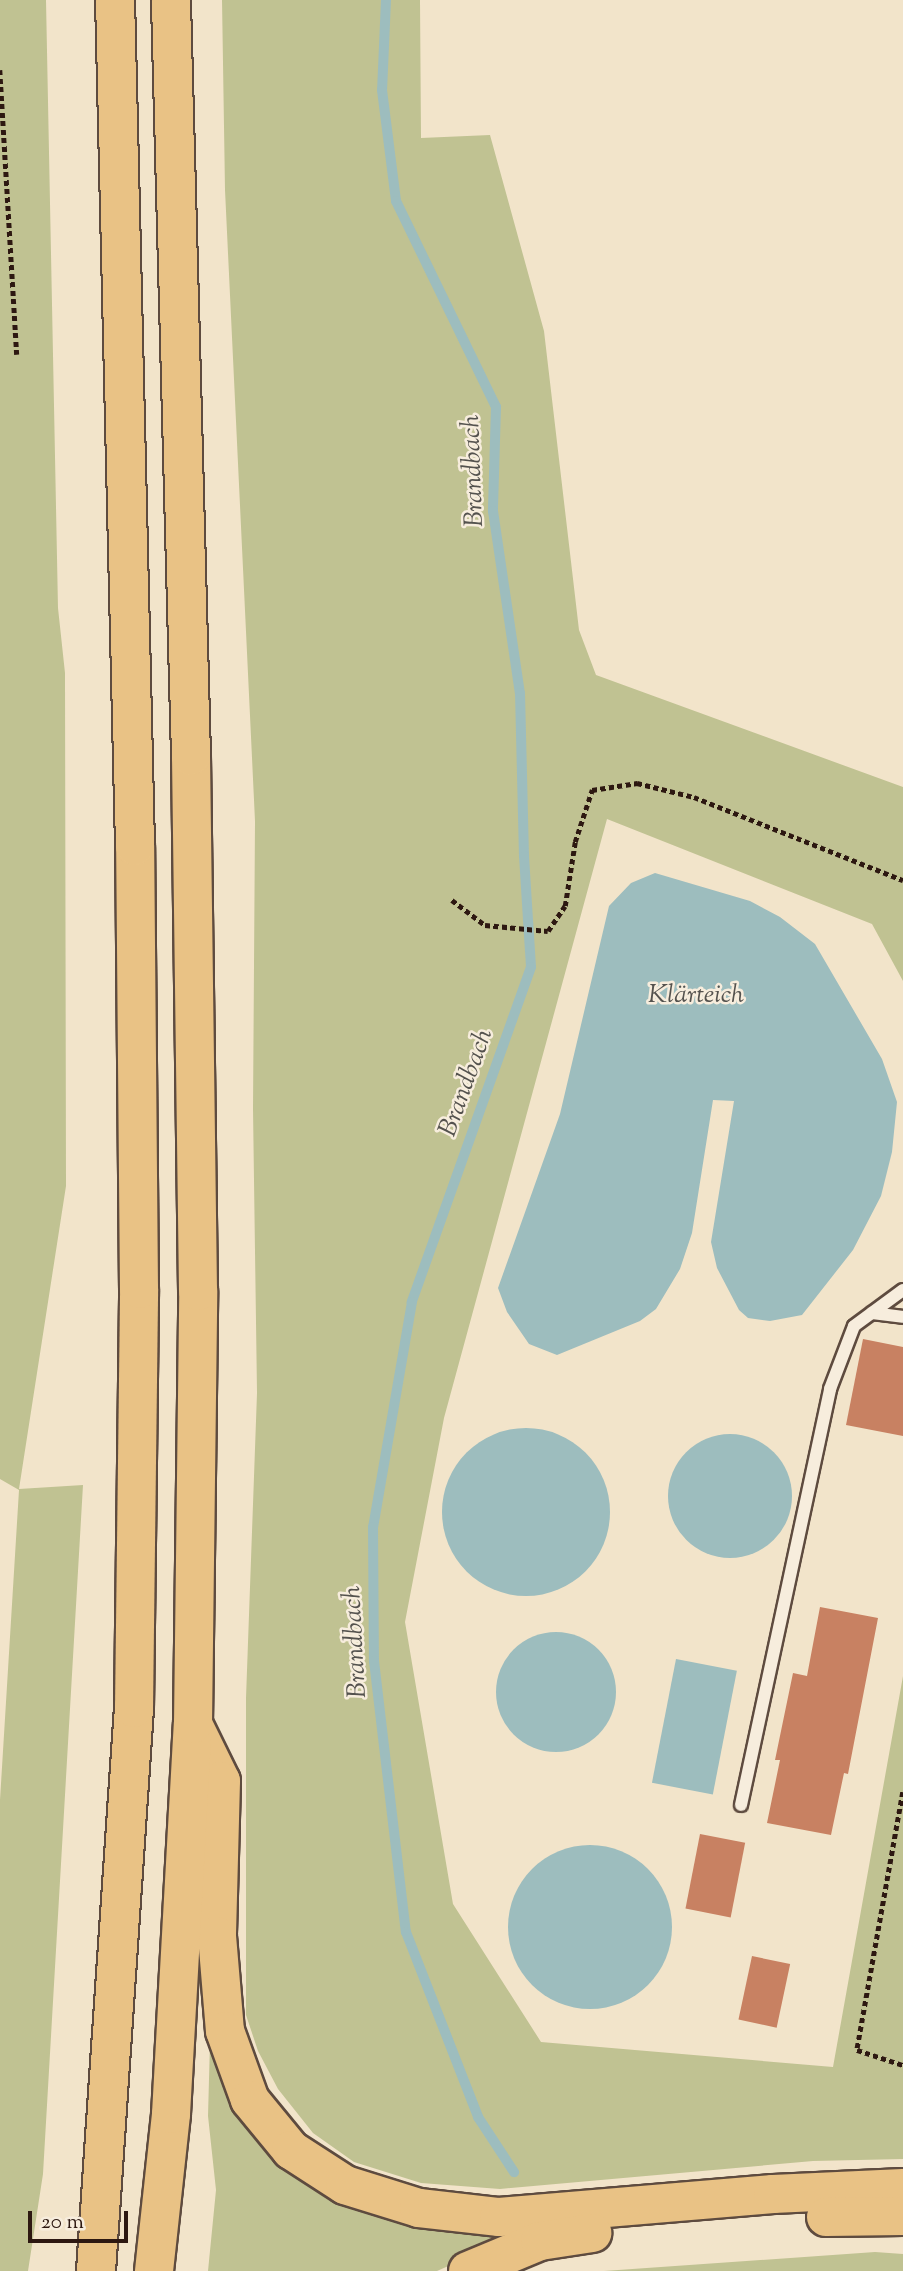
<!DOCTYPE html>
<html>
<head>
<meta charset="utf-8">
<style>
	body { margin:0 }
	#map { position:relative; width:903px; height:2271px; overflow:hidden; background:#f2e4ca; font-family:"Sorts Mill Goudy",serif }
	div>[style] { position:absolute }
	.green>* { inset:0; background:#c0c292 }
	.water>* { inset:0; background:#9dbdbe; transform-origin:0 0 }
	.round { border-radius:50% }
	.stream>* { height:10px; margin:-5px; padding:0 5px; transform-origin:5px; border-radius:5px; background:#9dbdbe }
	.building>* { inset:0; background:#c88162; transform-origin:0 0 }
	.path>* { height:4.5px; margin-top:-2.25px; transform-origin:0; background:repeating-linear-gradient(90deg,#2d1811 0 5px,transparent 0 8.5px) }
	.roads { filter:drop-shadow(2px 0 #5e4b3f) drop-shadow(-2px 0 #5e4b3f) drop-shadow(0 2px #5e4b3f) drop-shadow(0 -2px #5e4b3f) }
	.service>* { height:12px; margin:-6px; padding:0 6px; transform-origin:6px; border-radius:6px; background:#f7eddd }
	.motorway>* { height:38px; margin:-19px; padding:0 19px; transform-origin:19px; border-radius:19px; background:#e9c285 }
	span { translate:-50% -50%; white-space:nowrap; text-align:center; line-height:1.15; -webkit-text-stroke:5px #f7eddd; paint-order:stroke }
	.water-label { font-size:26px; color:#54524e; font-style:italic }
	.scale { position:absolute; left:28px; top:2211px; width:100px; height:32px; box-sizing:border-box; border:4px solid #2d1811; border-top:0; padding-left:9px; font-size:21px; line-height:24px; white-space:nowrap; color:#2d1811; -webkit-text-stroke:5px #f7eddd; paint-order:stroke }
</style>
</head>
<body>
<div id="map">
	<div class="green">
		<div style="clip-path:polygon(0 0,46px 0,58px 608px,65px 673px,66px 1186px,19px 1489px,83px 1485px,43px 2174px,28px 2271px,0 2271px,0 1800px,19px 1490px,0 1479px)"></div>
		<div style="clip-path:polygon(222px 0,420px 0,421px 138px,490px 135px,544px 331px,579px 630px,596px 675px,903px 787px,903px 981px,872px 924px,607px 819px,444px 1418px,405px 1622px,453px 1904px,541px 2042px,833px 2067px,903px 1676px,903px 2159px,813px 2161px,500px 2189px,421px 2183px,354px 2162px,313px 2133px,278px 2089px,258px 2051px,246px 2015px,246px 1698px,257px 1393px,253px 1109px,255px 821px,225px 190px)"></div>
		<div style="clip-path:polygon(210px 2042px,272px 2151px,517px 2236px,437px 2271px,208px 2271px,216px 2190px,208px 2116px)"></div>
		<div style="clip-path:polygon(875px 2252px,903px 2254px,903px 2271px,604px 2271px)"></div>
	</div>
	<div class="water">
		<div style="clip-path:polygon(655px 873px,750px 901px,780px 917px,815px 944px,882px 1059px,897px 1102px,892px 1152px,881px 1196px,853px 1250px,802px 1315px,770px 1321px,748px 1318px,739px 1310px,717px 1268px,711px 1242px,734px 1101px,713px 1100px,692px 1233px,680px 1269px,656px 1309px,640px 1321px,557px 1355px,529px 1344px,507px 1312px,498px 1288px,560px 1114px,609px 906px,631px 883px)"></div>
		<div class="round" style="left:442px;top:1428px;width:168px;height:168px"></div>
		<div class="round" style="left:668px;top:1434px;width:124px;height:124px"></div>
		<div class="round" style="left:496px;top:1632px;width:120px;height:120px"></div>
		<div style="left:676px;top:1659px;width:62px;height:126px;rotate:11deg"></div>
		<div class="round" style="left:508px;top:1845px;width:164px;height:164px"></div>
	</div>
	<div class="stream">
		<div style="left:386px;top:0;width:90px;rotate:92.5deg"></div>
		<div style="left:382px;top:90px;width:112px;rotate:82.8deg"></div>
		<div style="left:396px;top:201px;width:229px;rotate:64.1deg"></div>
		<div style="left:496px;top:407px;width:104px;rotate:91.7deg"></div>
		<div style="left:493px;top:511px;width:184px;rotate:81.6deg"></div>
		<div style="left:520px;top:693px;width:163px;rotate:88.6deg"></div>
		<div style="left:524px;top:856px;width:111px;rotate:86.4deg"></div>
		<div style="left:531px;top:967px;width:356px;rotate:109.6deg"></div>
		<div style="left:412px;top:1302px;width:228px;rotate:99.8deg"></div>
		<div style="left:373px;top:1527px;width:134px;rotate:89.6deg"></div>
		<div style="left:374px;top:1661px;width:273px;rotate:83.3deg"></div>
		<div style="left:406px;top:1932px;width:199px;rotate:68.7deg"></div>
		<div style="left:478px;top:2117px;width:66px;rotate:56.8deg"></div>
	</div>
	<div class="building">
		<div style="clip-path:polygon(863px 1339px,903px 1347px,903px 1436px,846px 1425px)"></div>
		<div style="clip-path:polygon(820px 1607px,878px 1618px,848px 1774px,844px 1773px,831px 1835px,767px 1823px,780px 1760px,775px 1760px,793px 1673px,807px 1676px)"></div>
		<div style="left:700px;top:1834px;width:46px;height:76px;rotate:11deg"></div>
		<div style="left:752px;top:1956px;width:39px;height:65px;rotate:12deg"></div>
	</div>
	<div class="path">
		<div style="left:0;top:70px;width:285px;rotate:86.6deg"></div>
		<div style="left:452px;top:900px;width:41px;rotate:37.1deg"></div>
		<div style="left:485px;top:925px;width:63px;rotate:5.4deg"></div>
		<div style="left:548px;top:931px;width:30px;rotate:-56deg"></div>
		<div style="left:565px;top:906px;width:65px;rotate:-81.1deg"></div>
		<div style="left:575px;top:842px;width:55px;rotate:-71.9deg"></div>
		<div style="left:592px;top:790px;width:46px;rotate:-8.8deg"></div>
		<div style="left:637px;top:783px;width:59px;rotate:13.8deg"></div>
		<div style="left:694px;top:797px;width:225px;rotate:21.7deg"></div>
		<div style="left:903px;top:1792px;width:262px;rotate:100.1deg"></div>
		<div style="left:857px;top:2050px;width:48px;rotate:18.1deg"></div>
	</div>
	<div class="roads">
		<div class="service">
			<div style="left:872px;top:1313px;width:31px;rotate:7deg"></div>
			<div style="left:741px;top:1805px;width:425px;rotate:-77.9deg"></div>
			<div style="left:830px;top:1389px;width:67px;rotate:-69.1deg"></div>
			<div style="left:854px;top:1326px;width:61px;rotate:-36.3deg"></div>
		</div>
		<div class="motorway">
			<div style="left:194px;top:1726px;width:61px;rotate:63.9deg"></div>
			<div style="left:221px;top:1781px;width:155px;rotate:91.5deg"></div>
			<div style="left:217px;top:1936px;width:95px;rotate:85.2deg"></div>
			<div style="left:225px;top:2031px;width:73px;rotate:70.1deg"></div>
			<div style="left:250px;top:2100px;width:65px;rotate:50.6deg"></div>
			<div style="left:291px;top:2150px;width:64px;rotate:32.9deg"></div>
			<div style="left:345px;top:2185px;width:77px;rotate:17.3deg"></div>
			<div style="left:419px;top:2208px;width:81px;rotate:6.4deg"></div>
			<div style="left:499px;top:2217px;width:275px;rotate:-4.8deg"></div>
			<div style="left:773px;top:2194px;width:130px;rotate:-2.6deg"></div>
			<div style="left:826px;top:2217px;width:77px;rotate:-0.7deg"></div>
			<div style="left:96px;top:2271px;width:564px;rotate:-86.14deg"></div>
			<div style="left:134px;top:1708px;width:419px;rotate:-89.3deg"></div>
			<div style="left:139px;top:1289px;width:443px;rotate:-90.5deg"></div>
			<div style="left:135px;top:846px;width:846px;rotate:-91.35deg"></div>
			<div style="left:154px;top:2271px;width:158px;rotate:-83.8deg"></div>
			<div style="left:171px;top:2114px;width:391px;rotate:-86.8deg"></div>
			<div style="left:193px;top:1724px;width:433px;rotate:-89.3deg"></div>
			<div style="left:198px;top:1291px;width:535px;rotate:-90.75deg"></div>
			<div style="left:191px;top:756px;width:756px;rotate:-91.52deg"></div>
			<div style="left:468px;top:2271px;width:78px;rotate:-22.6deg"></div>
			<div style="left:540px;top:2241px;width:53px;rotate:-8.7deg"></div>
		</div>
	</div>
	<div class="water-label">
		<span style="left:474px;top:471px;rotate:-92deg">Brandbach</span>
		<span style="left:696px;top:996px">Klärteich</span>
		<span style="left:467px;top:1083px;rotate:-70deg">Brandbach</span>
		<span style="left:356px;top:1642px;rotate:-93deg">Brandbach</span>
	</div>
	<div class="scale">20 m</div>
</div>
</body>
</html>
